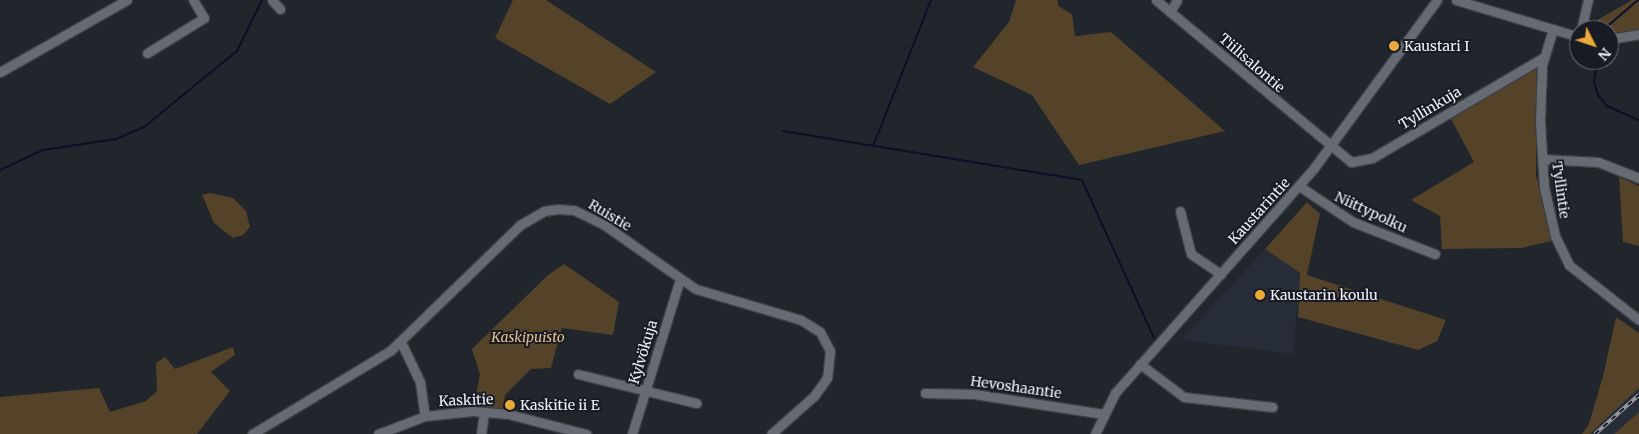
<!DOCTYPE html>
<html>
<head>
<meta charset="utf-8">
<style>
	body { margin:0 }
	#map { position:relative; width:1639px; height:434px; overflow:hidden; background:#21252c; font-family:Merriweather,serif }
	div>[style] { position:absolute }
	.built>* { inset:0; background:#272c39 }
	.green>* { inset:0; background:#544229 }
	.stream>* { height:2px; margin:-1px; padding:0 1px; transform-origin:1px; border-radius:1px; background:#091027 }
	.roads { filter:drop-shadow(1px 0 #3d4046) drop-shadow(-1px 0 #3d4046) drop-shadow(0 1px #3d4046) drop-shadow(0 -1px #3d4046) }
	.minor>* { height:9px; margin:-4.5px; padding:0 4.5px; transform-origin:4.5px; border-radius:4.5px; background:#666a73 }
	.rail>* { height:4px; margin-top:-2px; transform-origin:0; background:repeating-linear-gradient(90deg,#181b23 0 5.5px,#9ca0a6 0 11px); box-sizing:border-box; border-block:1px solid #9ca0a6 }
	.dots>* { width:14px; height:14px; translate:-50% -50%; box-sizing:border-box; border:2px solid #181b23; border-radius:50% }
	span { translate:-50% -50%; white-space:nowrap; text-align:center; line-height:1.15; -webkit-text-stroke:4px #181b23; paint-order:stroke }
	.poi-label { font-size:14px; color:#eef1f6 }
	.left { translate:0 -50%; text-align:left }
	.street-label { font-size:14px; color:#eef1f6 }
	.park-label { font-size:14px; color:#e4c08e; font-style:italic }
	.north { position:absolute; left:1569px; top:20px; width:50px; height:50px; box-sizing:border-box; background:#181b23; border:1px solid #6e7177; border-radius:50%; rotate:131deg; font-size:14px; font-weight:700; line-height:20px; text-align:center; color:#eef1f6 }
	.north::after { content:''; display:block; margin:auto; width:18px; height:22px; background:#eba93a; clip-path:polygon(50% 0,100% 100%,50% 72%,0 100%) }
</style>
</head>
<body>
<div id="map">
	<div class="built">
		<div style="clip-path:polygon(1265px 249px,1300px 273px,1293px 354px,1181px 340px)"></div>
		<div style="clip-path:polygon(1639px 388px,1639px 412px,1614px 434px,1590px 434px)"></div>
	</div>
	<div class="green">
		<div style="clip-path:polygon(513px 0,546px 0,656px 72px,610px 104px,495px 38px)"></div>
		<div style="clip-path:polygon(1016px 0,1058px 0,1058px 6px,1072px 14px,1075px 36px,1111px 32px,1225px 131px,1079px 165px,1032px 95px,973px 67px,1009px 22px)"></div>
		<div style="clip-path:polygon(1632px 0,1639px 0,1639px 33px,1609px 39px,1609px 30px,1591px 30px,1592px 23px)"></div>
		<div style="clip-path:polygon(1537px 65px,1536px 175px,1551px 241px,1522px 248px,1442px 249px,1440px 216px,1411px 200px,1474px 162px,1450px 117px)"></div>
		<div style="clip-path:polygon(1619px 177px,1639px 186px,1639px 246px,1623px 242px)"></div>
		<div style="clip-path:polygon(210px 193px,233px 198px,246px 211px,250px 227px,243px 235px,233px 238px,214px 223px,202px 195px)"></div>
		<div style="clip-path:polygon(1307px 202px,1320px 214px,1307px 275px,1446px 320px,1437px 341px,1418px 350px,1298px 317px,1300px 273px,1265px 249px)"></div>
		<div style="clip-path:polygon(564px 264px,619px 302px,613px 335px,562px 328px,551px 368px,531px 369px,505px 395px,502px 413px,473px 411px,480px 374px,472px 349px,548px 275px)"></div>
		<div style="clip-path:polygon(1616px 317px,1639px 333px,1639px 388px,1590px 434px,1582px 434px,1589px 424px,1603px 376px)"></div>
		<div style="clip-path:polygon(233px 347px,235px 355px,211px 372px,230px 391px,197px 434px,0 434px,0 397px,99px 388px,110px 412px,146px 401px,157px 391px,156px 363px,165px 357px,175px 369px)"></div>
		<div style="clip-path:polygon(1639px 412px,1639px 434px,1614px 434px)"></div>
	</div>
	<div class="stream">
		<div style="left:1603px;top:30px;width:46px;rotate:-40.6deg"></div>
		<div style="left:1597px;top:60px;width:22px;rotate:98deg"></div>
		<div style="left:1594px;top:82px;width:14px;rotate:73deg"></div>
		<div style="left:1598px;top:95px;width:14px;rotate:51deg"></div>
		<div style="left:1607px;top:106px;width:35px;rotate:24deg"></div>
		<div style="left:783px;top:131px;width:303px;rotate:9.3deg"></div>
		<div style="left:1082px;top:180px;width:174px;rotate:65.5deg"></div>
		<div style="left:873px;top:146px;width:157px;rotate:-68.3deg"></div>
		<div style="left:0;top:170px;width:47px;rotate:-24.9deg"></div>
		<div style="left:43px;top:150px;width:74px;rotate:-8.6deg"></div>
		<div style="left:116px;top:139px;width:30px;rotate:-23deg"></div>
		<div style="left:144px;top:127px;width:120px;rotate:-39.3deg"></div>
		<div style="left:237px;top:51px;width:57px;rotate:-63.9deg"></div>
	</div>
	<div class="roads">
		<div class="minor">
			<div style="left:272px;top:0;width:12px;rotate:48deg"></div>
			<div style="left:1156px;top:0;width:254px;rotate:39.7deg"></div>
			<div style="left:1351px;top:162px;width:21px;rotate:-11deg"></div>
			<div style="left:1372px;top:158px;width:199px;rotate:-30.4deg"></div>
			<div style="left:1456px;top:0;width:128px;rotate:16.7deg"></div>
			<div style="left:1170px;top:12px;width:14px;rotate:-60deg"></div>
			<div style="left:1553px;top:29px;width:38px;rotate:107deg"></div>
			<div style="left:1542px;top:65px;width:57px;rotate:92deg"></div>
			<div style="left:1540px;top:122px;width:65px;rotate:86.5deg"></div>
			<div style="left:1544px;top:187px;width:50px;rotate:77.3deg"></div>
			<div style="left:1555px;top:236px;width:32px;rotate:64deg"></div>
			<div style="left:1569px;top:265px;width:89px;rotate:38.2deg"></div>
			<div style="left:1581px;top:30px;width:31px;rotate:-77deg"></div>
			<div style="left:1609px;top:39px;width:30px;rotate:-9deg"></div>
			<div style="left:147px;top:53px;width:67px;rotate:-31.6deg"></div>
			<div style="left:204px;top:18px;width:21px;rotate:-121deg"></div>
			<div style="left:0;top:72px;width:146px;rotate:-29.6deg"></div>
			<div style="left:1543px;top:159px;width:55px;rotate:3.1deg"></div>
			<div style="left:1598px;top:162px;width:44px;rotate:21.3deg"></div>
			<div style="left:1299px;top:186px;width:65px;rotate:33.7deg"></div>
			<div style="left:1353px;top:222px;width:88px;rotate:21.3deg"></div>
			<div style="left:1180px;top:211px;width:44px;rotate:75.7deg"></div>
			<div style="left:1191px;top:254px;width:36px;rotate:34deg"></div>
			<div style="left:401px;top:342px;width:44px;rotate:64.6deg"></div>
			<div style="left:420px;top:382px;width:34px;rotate:82deg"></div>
			<div style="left:1140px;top:364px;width:55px;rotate:36.9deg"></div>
			<div style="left:1184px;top:397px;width:89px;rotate:6.5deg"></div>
			<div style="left:578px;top:374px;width:122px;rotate:13.8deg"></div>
			<div style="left:925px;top:393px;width:49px;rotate:1.2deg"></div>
			<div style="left:974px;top:394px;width:131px;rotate:8.8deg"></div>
			<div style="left:252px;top:434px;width:162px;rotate:-31.1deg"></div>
			<div style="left:391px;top:350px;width:180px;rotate:-44.1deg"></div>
			<div style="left:520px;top:225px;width:28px;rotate:-30deg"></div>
			<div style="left:544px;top:211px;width:14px;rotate:-8deg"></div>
			<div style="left:558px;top:209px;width:16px;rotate:4deg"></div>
			<div style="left:574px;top:210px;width:32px;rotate:26deg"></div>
			<div style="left:603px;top:224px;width:113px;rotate:35deg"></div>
			<div style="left:696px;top:289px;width:109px;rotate:16.4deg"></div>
			<div style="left:801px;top:320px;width:22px;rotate:32deg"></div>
			<div style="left:820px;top:332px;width:21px;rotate:62deg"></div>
			<div style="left:830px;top:351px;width:27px;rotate:96deg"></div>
			<div style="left:827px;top:378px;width:22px;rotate:126deg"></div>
			<div style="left:814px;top:396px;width:57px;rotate:138.5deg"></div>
			<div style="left:378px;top:434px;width:50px;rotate:-21deg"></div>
			<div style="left:425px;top:416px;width:48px;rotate:-5.9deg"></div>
			<div style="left:473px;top:411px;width:35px;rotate:5deg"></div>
			<div style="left:508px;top:414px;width:81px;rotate:14.4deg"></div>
			<div style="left:481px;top:434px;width:22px;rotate:-82deg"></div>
			<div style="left:632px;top:434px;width:162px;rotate:-72.8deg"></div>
			<div style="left:1095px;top:434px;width:46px;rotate:-64deg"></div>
			<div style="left:1115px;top:393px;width:300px;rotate:-48.5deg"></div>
			<div style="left:1314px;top:168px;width:208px;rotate:-53.8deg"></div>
		</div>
	</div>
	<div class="rail">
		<div style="left:1595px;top:434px;width:59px;rotate:-41.6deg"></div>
	</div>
	<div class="dots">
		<div style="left:1394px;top:46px;background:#eba93a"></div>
		<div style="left:1260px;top:295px;background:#eba93a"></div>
		<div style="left:510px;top:405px;background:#eba93a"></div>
	</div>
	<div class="poi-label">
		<span class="left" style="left:1404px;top:46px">Kaustari I</span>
		<span class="left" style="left:1270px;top:295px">Kaustarin koulu</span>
		<span class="left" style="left:520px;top:405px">Kaskitie ii E</span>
	</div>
	<div class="street-label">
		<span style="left:1252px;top:63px;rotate:41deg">Tiilisalontie</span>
		<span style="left:1430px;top:108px;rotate:-31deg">Tyllinkuja</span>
		<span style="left:1561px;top:190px;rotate:82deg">Tyllintie</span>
		<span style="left:1259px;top:211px;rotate:-48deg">Kaustarintie</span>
		<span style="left:1371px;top:212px;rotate:25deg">Niittypolku</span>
		<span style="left:610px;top:215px;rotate:31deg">Ruistie</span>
		<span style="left:643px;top:352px;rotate:-73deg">Kylvökuja</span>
		<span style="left:1016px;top:387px;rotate:8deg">Hevoshaantie</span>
		<span style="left:466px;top:400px;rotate:-2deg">Kaskitie</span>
	</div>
	<div class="park-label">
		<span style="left:528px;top:337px">Kaskipuisto</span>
	</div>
	<div class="north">N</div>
</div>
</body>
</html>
